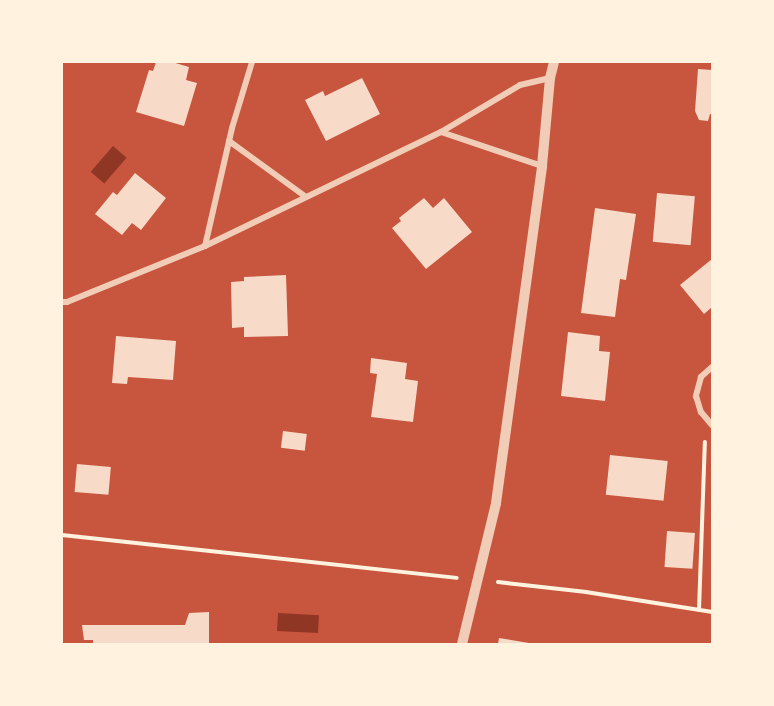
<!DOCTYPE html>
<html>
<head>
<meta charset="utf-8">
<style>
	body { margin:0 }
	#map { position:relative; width:774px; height:706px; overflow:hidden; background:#c8553d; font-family:Inter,sans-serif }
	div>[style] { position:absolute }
	.water>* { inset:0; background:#8f3625; transform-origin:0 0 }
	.building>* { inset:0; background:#f7dbc8; transform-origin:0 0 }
	.path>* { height:4px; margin:-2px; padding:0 2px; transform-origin:2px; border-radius:2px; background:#fff3e0 }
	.minor>* { height:6px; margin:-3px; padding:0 3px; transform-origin:3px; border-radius:3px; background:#f1ccb7 }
	.tertiary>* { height:10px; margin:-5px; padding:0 5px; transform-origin:5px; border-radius:5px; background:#f1ccb7 }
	span { translate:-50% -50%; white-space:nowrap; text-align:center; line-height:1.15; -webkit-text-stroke:4.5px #fff3e0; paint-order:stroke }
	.frame { position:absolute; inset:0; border:63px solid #fff3e0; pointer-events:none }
</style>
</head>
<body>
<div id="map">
	<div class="water">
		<div style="left:113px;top:146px;width:18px;height:34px;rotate:41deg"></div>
		<div style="left:278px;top:613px;width:41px;height:18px;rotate:3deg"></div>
	</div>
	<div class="building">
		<div style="clip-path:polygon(156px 62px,172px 62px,189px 67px,186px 80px,197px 83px,184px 126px,136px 112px,149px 70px,153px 71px)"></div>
		<div style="clip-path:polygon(698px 69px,712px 70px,712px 114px,710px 114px,708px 121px,699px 120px,695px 111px)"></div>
		<div style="clip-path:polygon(362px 78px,380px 114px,326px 141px,305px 100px,323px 91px,325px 96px)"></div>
		<div style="clip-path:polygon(135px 173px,166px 198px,141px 230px,132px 223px,122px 235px,95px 214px,113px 192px,117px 195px)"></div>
		<div style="left:657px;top:193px;width:38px;height:49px;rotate:5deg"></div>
		<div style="clip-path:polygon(424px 198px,433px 208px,444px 198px,472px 232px,426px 269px,392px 228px,401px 221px,399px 218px)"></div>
		<div style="clip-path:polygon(595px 208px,636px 214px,626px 280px,620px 279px,615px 317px,581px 313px)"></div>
		<div style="clip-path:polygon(712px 259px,712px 307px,704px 314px,680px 285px)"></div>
		<div style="clip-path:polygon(286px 275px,288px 336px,244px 337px,244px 327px,232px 328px,231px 282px,244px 281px,244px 277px)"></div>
		<div style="clip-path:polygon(568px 332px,600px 336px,599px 351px,610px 352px,605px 401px,561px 396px)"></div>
		<div style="clip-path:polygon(116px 336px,176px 341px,173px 380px,128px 377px,127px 384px,112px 383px)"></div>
		<div style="clip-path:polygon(371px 358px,407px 363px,405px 379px,418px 381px,413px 422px,371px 417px,377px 374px,370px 373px)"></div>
		<div style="left:283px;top:431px;width:24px;height:17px;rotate:7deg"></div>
		<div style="left:610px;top:455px;width:58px;height:40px;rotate:6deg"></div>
		<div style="left:77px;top:464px;width:34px;height:28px;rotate:5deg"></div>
		<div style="left:667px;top:531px;width:28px;height:36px;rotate:4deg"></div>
		<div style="clip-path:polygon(209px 612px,209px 644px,93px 644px,93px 640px,84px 640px,82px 625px,185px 625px,189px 613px)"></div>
		<div style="clip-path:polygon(499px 638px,529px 643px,529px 644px,498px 644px)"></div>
	</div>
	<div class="path">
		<div style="left:62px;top:535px;width:397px;rotate:6.2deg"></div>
		<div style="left:498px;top:582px;width:89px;rotate:6.5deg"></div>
		<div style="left:586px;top:592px;width:128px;rotate:9deg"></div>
		<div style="left:699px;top:610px;width:168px;rotate:-88deg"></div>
	</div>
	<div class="minor">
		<div style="left:441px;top:132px;width:107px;rotate:18.6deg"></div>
		<div style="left:229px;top:141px;width:95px;rotate:36deg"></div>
		<div style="left:205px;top:246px;width:121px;rotate:-77.1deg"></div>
		<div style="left:232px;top:128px;width:69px;rotate:-73.1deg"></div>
		<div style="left:62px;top:302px;width:5px"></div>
		<div style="left:67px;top:302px;width:149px;rotate:-22.1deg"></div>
		<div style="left:205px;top:246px;width:262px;rotate:-25.8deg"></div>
		<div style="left:441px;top:132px;width:92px;rotate:-30.7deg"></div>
		<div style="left:520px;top:85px;width:31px;rotate:-13deg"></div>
		<div style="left:712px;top:367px;width:15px;rotate:138deg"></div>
		<div style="left:701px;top:377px;width:20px;rotate:105deg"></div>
		<div style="left:696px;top:396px;width:17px;rotate:73deg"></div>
		<div style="left:701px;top:412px;width:17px;rotate:50deg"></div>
	</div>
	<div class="tertiary">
		<div style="left:462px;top:644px;width:145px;rotate:-76.4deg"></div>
		<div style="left:496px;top:503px;width:340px;rotate:-82.2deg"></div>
		<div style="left:542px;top:166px;width:88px;rotate:-84.8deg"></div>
		<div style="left:550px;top:78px;width:16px;rotate:-76deg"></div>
	</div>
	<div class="frame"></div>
</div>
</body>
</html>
